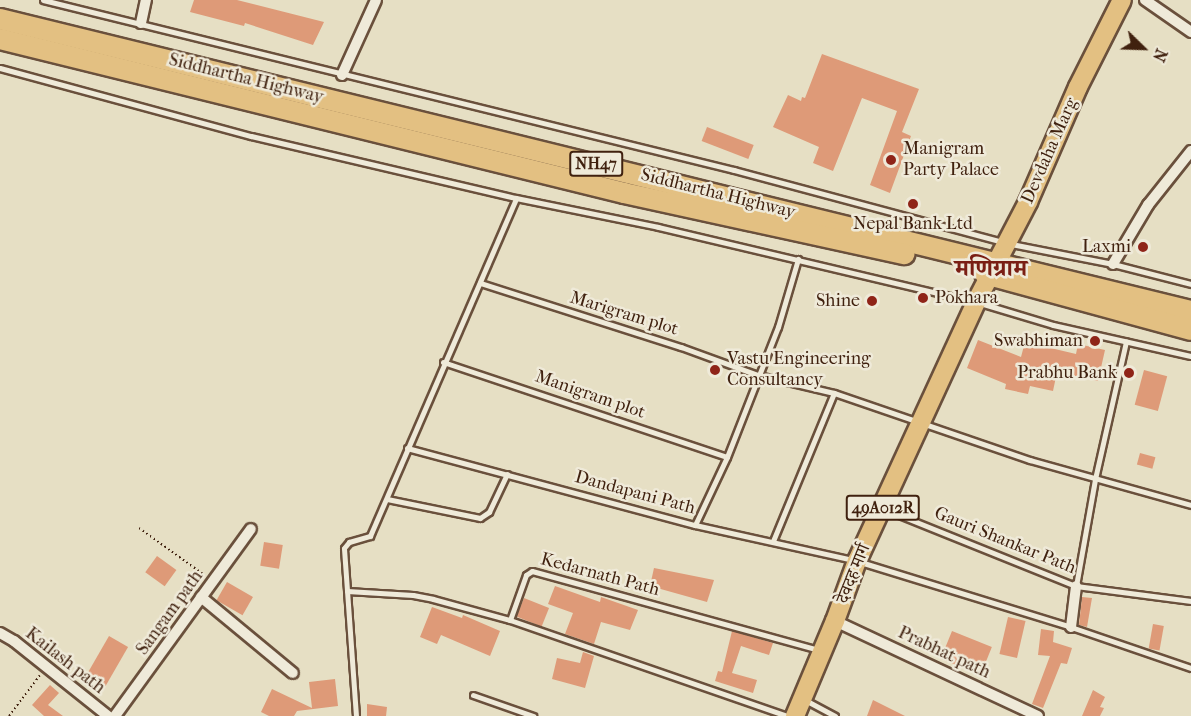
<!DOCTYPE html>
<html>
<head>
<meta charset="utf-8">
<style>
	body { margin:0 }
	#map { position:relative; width:1191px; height:716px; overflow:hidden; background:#e6dfc4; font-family:"IM FELL French Canon","Noto Serif Devanagari",serif }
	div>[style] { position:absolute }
	.building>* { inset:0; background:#de9a78; transform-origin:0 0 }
	.path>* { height:2px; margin-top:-1px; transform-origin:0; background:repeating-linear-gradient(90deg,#40210f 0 1.5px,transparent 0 4.5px) }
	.roads { filter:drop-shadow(2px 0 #6a503c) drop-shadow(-2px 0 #6a503c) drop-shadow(0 2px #6a503c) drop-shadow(0 -2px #6a503c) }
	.lane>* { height:5px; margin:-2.5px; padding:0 2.5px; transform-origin:2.5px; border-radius:2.5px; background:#efead9 }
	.street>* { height:10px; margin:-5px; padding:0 5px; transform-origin:5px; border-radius:5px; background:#efead9 }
	.primary>* { height:18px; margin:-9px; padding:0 9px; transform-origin:9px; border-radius:9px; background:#e3c082 }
	.highway>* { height:20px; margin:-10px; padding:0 10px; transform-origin:10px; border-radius:10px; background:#e3c082 }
	.dots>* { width:16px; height:16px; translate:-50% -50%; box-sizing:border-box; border:3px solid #efead9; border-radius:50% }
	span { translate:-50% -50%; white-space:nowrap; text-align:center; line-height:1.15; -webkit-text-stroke:5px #efead9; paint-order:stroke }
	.shield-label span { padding:2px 4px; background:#efead9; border:2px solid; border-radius:4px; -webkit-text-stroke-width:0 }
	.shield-label { font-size:16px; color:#40210f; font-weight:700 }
	.street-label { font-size:18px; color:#40210f }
	.poi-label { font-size:18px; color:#40210f }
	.left { translate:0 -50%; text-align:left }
	.right { translate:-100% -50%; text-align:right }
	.district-label { font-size:24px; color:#7a1f14; font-weight:700 }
	.north { position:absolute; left:1113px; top:18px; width:60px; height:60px; -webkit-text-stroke:4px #efead9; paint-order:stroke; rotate:113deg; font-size:16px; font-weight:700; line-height:24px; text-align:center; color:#40210f }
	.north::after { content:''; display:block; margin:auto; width:21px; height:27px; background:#40210f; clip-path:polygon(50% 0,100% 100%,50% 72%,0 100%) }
</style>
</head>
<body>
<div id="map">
	<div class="building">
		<div style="clip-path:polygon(194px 0,237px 0,324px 22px,313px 45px,245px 23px,244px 26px,190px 12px)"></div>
		<div style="clip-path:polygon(822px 54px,919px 89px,902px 132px,911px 136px,890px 193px,870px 185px,897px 111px,862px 98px,833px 171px,813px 163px,819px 147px,773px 127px,788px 95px,801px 101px,802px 97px,805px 98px)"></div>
		<div style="left:707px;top:127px;width:50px;height:15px;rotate:21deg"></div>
		<div style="clip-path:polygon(978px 340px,1021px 357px,1025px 342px,1076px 354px,1078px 344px,1105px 350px,1098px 381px,1057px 372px,1053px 391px,1030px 386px,1028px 394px,1005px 389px,1006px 384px,967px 368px)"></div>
		<div style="left:1144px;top:370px;width:24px;height:36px;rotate:15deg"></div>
		<div style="left:1140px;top:453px;width:16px;height:12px;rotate:15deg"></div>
		<div style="left:264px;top:542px;width:19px;height:24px;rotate:9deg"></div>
		<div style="left:157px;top:556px;width:24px;height:20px;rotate:36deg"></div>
		<div style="clip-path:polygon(654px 568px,714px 580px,707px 602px,650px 586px)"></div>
		<div style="left:227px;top:582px;width:30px;height:21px;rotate:30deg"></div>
		<div style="clip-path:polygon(555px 586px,600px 602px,601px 597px,638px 610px,630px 630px,601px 622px,594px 644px,565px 634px,573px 613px,548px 604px)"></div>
		<div style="clip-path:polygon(1082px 597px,1092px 598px,1087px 627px,1079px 625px)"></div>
		<div style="left:524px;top:598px;width:27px;height:20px;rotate:22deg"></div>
		<div style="clip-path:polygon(432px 607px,462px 618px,463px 615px,500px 631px,490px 656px,441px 635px,437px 644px,420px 637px)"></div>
		<div style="left:1008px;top:617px;width:18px;height:38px;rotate:13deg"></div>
		<div style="left:1153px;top:624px;width:11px;height:25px;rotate:10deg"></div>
		<div style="clip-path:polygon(1041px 629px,1054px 631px,1053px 642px,1072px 648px,1067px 664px,1061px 663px,1043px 708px,1032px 704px,1050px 656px,1038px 655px)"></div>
		<div style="clip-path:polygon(732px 631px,773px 643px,769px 655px,741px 646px,732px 673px,757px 680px,753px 693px,715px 681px,718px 671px,722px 672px)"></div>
		<div style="left:952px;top:631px;width:43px;height:30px;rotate:22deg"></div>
		<div style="left:109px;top:636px;width:22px;height:45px;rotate:30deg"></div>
		<div style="clip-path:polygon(583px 652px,594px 656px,585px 688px,552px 679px,557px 658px,580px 663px)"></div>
		<div style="clip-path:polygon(335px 679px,338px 706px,297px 711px,294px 716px,269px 716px,261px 712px,272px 689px,312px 708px,309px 682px)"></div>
		<div style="clip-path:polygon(50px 685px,59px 693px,48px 705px,63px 716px,44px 716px,32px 705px)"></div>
		<div style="clip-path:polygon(1093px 690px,1105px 697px,1100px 707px,1104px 708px,1100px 716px,1082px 716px)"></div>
		<div style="clip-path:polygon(873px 700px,905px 716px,867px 716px)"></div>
		<div style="clip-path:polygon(367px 704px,387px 707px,386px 716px,367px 716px)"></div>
	</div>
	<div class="path">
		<div style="left:139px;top:528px;width:79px;rotate:35.7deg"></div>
		<div style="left:9px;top:716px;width:51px;rotate:-52.9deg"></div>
	</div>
	<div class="roads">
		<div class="lane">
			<div style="left:43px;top:0;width:712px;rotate:13.82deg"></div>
			<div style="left:734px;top:170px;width:282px;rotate:15deg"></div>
			<div style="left:1006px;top:243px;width:109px;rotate:11.1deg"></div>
			<div style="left:1113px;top:264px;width:81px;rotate:14.4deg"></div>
			<div style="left:0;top:68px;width:260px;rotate:15.2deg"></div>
			<div style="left:251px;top:136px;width:272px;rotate:13.2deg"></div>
			<div style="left:516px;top:198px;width:145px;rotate:11.5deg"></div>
			<div style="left:658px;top:227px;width:322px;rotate:13.3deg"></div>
			<div style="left:480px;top:283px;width:211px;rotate:17.7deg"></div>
			<div style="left:681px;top:347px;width:82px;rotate:20deg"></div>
			<div style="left:758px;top:375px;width:78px;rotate:13.3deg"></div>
			<div style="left:834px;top:393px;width:207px;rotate:18.9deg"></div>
			<div style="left:1030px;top:460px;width:167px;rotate:15.6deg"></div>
			<div style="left:980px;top:303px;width:76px;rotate:16.8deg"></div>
			<div style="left:1053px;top:325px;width:141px;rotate:12.7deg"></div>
			<div style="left:443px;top:362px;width:299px;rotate:18.5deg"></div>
			<div style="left:407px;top:448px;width:298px;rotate:15deg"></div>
			<div style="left:695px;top:525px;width:166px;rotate:12.5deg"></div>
			<div style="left:857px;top:561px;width:224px;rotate:17.1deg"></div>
			<div style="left:1071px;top:627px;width:127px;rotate:18.9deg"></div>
			<div style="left:387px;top:499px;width:95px;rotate:11.5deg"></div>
			<div style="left:480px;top:518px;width:11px;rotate:-34deg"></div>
			<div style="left:489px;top:512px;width:42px;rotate:-64.7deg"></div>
			<div style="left:884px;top:509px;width:207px;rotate:21.9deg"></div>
			<div style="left:1076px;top:586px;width:116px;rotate:7.4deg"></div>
			<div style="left:695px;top:525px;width:75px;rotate:-64.8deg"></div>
			<div style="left:727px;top:457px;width:140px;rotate:-68.6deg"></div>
			<div style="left:778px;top:327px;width:71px;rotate:-73.6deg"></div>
			<div style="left:773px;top:541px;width:160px;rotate:-67.6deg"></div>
			<div style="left:1076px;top:586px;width:109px;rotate:-79.9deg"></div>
			<div style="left:1095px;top:479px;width:141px;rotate:-77.3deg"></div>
			<div style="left:347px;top:591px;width:66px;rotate:3.5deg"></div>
			<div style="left:413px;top:595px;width:20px;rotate:11deg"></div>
			<div style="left:433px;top:599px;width:80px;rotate:15.3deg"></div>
			<div style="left:510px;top:620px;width:293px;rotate:19.1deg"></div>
			<div style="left:510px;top:620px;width:48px;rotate:-70.4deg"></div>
			<div style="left:526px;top:575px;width:7px;rotate:-34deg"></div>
			<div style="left:532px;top:571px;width:297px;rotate:15.4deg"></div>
			<div style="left:473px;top:695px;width:64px;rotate:19.3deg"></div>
			<div style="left:805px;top:700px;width:34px;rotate:28deg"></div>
			<div style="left:356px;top:716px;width:168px;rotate:-94.1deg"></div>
			<div style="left:344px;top:548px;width:8px;rotate:-50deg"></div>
			<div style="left:349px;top:542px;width:22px;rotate:-16deg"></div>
			<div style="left:370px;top:536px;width:368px;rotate:-66.6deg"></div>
		</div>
		<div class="street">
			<div style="left:1145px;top:0;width:56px;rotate:34.8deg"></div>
			<div style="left:141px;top:23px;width:24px;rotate:-78deg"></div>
			<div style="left:342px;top:75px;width:82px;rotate:-65.6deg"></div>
			<div style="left:1113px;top:264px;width:69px;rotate:-59.3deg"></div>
			<div style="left:1148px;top:205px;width:69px;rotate:-51.5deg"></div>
			<div style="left:201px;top:597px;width:119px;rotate:39.6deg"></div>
			<div style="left:835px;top:621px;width:224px;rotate:25.1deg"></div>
			<div style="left:1071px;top:627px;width:41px;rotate:-83deg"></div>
			<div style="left:0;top:633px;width:16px;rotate:30deg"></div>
			<div style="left:14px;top:641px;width:120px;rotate:38.6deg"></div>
			<div style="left:115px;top:716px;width:231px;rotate:-54deg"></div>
		</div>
		<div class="primary">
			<div style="left:795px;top:716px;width:103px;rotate:-67.2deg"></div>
			<div style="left:835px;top:621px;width:64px;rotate:-69.9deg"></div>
			<div style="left:857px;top:561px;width:285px;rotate:-65.3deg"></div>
			<div style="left:976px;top:302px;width:113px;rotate:-62.5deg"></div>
			<div style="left:1028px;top:202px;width:125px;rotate:-66.5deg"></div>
			<div style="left:1078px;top:87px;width:97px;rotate:-63.2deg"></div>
		</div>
		<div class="highway">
			<div style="left:0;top:19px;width:1226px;rotate:13.78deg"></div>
			<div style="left:0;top:39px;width:643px;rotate:13.86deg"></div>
			<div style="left:624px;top:193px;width:287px;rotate:12.3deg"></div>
			<div style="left:985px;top:274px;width:213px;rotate:15.2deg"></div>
		</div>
	</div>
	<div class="dots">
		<div style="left:891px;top:160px;background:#8f2418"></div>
		<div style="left:913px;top:204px;background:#8f2418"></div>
		<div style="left:1143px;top:247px;background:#8f2418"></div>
		<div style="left:923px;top:298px;background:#8f2418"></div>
		<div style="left:872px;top:301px;background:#8f2418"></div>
		<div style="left:1095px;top:341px;background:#8f2418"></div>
		<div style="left:715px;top:370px;background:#8f2418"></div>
		<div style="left:1129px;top:373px;background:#8f2418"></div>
	</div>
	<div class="shield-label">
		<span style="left:596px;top:164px">NH47</span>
		<span style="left:883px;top:508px">49A012R</span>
	</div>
	<div class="street-label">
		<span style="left:246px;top:79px;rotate:14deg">Siddhartha Highway</span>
		<span style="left:1050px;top:151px;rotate:-66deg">Devdaha Marg</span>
		<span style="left:718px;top:194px;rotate:14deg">Siddhartha Highway</span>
		<span style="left:624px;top:314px;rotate:17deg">Marigram plot</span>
		<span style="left:590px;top:395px;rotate:19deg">Manigram plot</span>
		<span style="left:635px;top:493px;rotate:15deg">Dandapani Path</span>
		<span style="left:1005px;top:541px;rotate:22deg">Gauri Shankar Path</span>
		<span style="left:854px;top:574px;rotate:-68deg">देवदह मार्ग</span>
		<span style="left:600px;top:575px;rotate:15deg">Kedarnath Path</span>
		<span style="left:170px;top:613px;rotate:-54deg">Sangam path</span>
		<span style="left:944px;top:653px;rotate:25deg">Prabhat path</span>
		<span style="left:65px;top:661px;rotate:38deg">Kailash path</span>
	</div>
	<div class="poi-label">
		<span class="left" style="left:903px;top:160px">Manigram<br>Party Palace</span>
		<span style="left:913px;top:224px">Nepal Bank Ltd</span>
		<span class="right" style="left:1131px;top:247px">Laxmi</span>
		<span class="left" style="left:935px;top:298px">Pokhara</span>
		<span class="right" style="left:860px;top:301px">Shine</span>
		<span class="right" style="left:1083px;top:341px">Swabhiman</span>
		<span class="left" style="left:727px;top:370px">Vastu Engineering<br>Consultancy</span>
		<span class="right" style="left:1117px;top:373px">Prabhu Bank</span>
	</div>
	<div class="district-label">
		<span style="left:991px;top:269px">मणिग्राम</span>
	</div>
	<div class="north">N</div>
</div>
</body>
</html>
